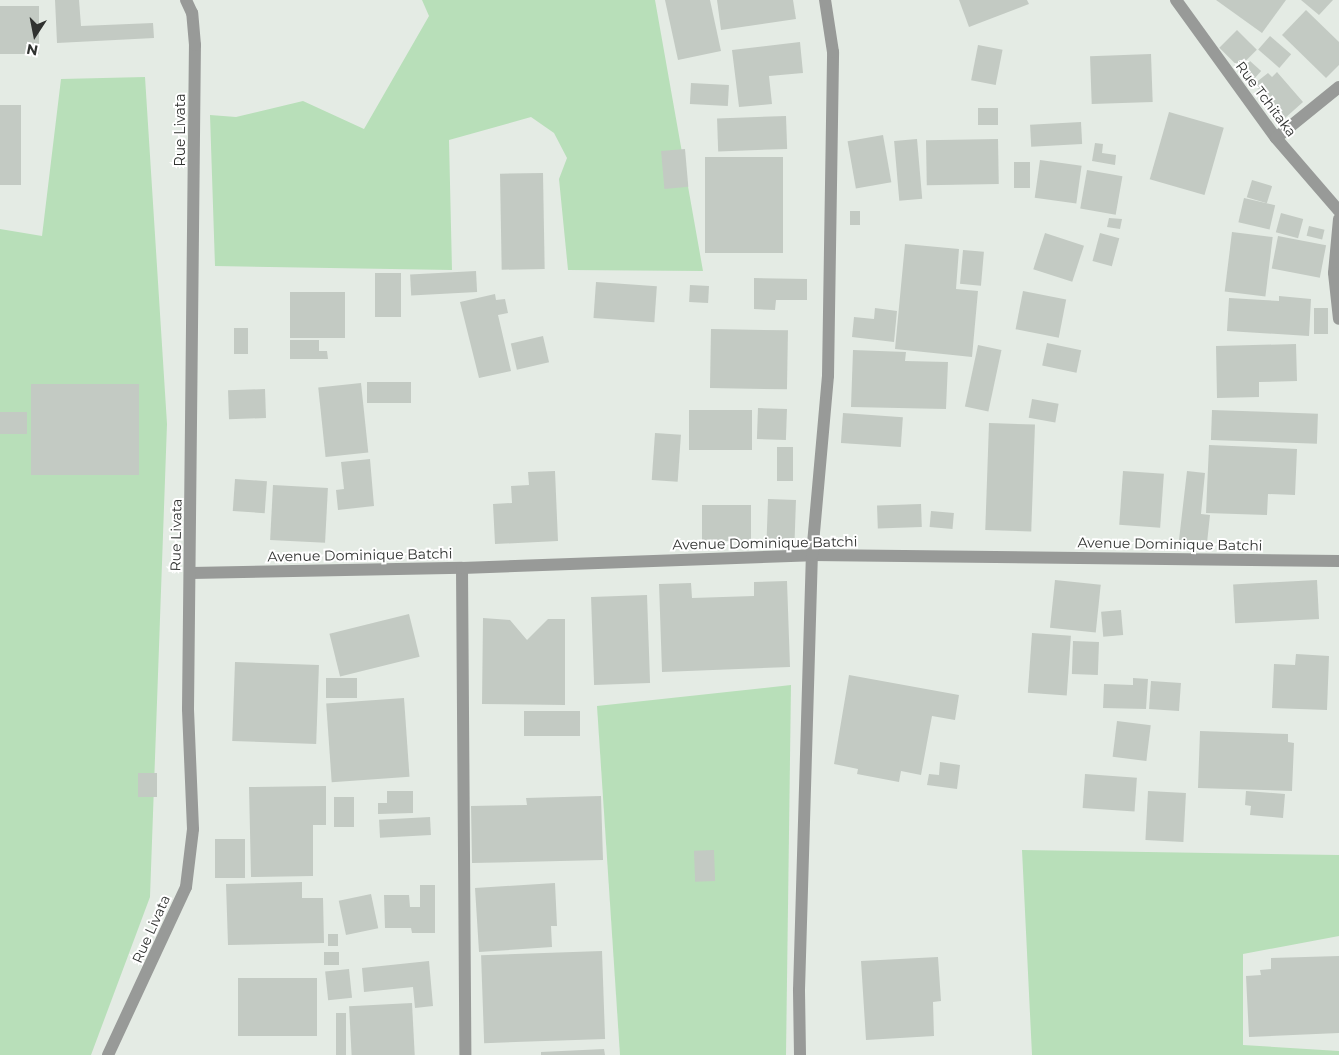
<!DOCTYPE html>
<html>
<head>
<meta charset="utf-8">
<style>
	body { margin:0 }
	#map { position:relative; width:1339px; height:1055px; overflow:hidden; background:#e4ebe4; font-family:Montserrat,sans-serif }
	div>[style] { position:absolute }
	.green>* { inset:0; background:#b8dfb9 }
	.building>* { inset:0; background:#c3cac3; transform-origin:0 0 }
	.minor>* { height:12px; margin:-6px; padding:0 6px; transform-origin:6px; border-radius:6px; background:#989a98 }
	span { translate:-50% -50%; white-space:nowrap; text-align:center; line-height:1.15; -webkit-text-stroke:4px #fff; paint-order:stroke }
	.street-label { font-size:14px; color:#303230 }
	.north { position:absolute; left:10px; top:10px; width:50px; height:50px; -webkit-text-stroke:4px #fff; paint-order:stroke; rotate:191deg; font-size:14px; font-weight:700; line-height:20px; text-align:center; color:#303230 }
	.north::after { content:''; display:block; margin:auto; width:18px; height:22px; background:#303230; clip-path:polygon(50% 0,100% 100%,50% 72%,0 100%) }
</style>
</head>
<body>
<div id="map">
	<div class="green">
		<div style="clip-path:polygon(422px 0,655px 0,703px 271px,568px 270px,559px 179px,567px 158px,554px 133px,531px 117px,449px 140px,452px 270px,215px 266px,210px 115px,236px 117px,303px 101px,364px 129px,429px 16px)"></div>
		<div style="clip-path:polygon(145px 77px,167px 424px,150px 897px,91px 1055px,0 1055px,0 229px,42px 236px,61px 79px)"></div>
		<div style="clip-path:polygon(791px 685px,786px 1055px,620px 1055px,597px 706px)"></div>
		<div style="clip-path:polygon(1022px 850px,1339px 855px,1339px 936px,1243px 954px,1243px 1045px,1339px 1051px,1339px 1055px,1032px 1055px)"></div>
	</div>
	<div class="building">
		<div style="clip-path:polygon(55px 0,79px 0,81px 26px,153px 23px,154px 38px,57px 43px)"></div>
		<div style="clip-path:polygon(665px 0,710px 0,721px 51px,678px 60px)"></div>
		<div style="clip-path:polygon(717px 0,793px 0,796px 19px,721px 30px)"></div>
		<div style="clip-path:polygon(959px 0,1027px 0,1029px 4px,969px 27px)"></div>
		<div style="clip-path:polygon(1216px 0,1286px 0,1262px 33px)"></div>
		<div style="clip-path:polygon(1301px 0,1333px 0,1319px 15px)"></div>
		<div style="left:39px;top:6px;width:48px;height:39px;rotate:90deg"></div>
		<div style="clip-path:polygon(1306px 10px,1339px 42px,1339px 65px,1326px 78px,1282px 35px)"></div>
		<div style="left:1237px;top:30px;width:28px;height:25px;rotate:45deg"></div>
		<div style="left:1270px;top:36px;width:28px;height:18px;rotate:41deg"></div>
		<div style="clip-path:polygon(800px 42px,803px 73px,769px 76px,772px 104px,739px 107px,732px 50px)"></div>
		<div style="left:978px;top:45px;width:25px;height:36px;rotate:11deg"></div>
		<div style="left:1151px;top:54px;width:48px;height:61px;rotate:88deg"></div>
		<div style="left:1250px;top:61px;width:15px;height:13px;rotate:42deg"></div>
		<div style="clip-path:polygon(1277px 72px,1303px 102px,1284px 119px,1254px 84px,1268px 73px,1272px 77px)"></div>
		<div style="left:691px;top:83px;width:38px;height:21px;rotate:3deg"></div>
		<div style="left:0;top:105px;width:21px;height:80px"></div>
		<div style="left:978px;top:108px;width:20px;height:17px"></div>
		<div style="left:1169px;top:112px;width:57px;height:70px;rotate:16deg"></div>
		<div style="left:786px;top:116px;width:33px;height:69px;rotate:88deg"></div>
		<div style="left:1081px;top:122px;width:22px;height:51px;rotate:87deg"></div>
		<div style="left:883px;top:135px;width:48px;height:36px;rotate:80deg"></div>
		<div style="left:917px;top:139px;width:60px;height:23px;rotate:85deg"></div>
		<div style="left:998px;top:139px;width:45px;height:72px;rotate:89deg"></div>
		<div style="clip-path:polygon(1095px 143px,1103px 144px,1102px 153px,1116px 155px,1115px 165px,1092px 161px)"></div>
		<div style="left:685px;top:149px;width:38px;height:24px;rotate:85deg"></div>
		<div style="left:705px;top:157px;width:78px;height:96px"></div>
		<div style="left:1040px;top:160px;width:42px;height:38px;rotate:8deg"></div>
		<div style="left:1014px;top:162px;width:16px;height:26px"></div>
		<div style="left:1087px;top:170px;width:36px;height:39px;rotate:10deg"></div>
		<div style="left:543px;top:173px;width:96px;height:43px;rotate:89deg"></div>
		<div style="left:1252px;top:180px;width:21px;height:18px;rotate:17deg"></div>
		<div style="left:1244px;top:198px;width:32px;height:25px;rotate:13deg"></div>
		<div style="left:850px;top:211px;width:10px;height:14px"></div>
		<div style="left:1281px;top:213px;width:23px;height:20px;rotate:15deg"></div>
		<div style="clip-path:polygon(1109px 218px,1122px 219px,1120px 229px,1107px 227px)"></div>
		<div style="left:1309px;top:226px;width:16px;height:10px;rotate:14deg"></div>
		<div style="left:1232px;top:232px;width:41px;height:60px;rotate:7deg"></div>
		<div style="left:1045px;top:233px;width:41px;height:38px;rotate:18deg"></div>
		<div style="left:1100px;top:233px;width:20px;height:29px;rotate:15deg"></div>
		<div style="left:1278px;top:236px;width:49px;height:33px;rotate:11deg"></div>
		<div style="clip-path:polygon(905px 244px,959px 249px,956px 289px,978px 291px,972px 357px,895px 349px)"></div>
		<div style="left:963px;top:250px;width:21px;height:34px;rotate:5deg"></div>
		<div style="left:476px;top:271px;width:21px;height:66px;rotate:87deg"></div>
		<div style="left:375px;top:273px;width:26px;height:44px"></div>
		<div style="clip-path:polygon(754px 278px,807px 279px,807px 300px,776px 300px,775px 310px,754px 309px)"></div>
		<div style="left:596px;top:282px;width:61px;height:36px;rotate:4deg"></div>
		<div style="left:690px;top:285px;width:19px;height:17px;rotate:3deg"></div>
		<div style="left:1023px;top:291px;width:44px;height:39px;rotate:11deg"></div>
		<div style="left:290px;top:292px;width:55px;height:46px"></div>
		<div style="clip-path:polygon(495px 294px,496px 300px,505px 299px,508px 313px,498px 315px,511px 371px,479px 378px,460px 302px)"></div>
		<div style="clip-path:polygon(1279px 296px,1311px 299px,1309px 336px,1227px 331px,1229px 298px,1279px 301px)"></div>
		<div style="clip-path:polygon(875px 308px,897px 311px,894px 342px,852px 337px,854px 317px,874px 319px)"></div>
		<div style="left:1314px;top:308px;width:14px;height:26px"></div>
		<div style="left:234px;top:328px;width:14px;height:26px"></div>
		<div style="left:711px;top:329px;width:77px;height:59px;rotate:1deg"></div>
		<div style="left:543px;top:336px;width:27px;height:33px;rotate:77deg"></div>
		<div style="clip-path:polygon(290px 340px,319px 340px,319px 351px,327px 351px,328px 359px,290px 359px)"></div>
		<div style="left:1047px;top:343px;width:35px;height:23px;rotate:12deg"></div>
		<div style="clip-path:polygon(1296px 344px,1297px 381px,1259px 382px,1259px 397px,1217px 398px,1216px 346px)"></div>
		<div style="left:978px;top:345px;width:24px;height:63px;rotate:12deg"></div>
		<div style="clip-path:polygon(853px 350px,906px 352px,905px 361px,948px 362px,946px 409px,851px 407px)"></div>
		<div style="left:367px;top:382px;width:44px;height:21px"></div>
		<div style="left:361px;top:383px;width:70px;height:43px;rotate:84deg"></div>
		<div style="left:31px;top:384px;width:108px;height:91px"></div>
		<div style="left:265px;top:389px;width:29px;height:37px;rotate:88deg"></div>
		<div style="left:1032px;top:399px;width:27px;height:19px;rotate:10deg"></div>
		<div style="left:758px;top:408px;width:29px;height:31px;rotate:2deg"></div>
		<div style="left:689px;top:410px;width:63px;height:40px"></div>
		<div style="left:1212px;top:410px;width:106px;height:30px;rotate:2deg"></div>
		<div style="left:0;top:412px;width:27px;height:22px"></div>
		<div style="left:843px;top:413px;width:60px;height:30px;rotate:4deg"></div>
		<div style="left:989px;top:423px;width:46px;height:107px;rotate:2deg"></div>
		<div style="left:655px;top:433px;width:26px;height:47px;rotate:4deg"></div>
		<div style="clip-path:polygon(1209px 445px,1297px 449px,1295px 495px,1268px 494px,1267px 515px,1206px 513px)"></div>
		<div style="left:777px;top:447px;width:16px;height:34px"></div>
		<div style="clip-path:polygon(370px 459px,374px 506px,338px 510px,336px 490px,344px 489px,341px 462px)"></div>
		<div style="clip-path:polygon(555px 471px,558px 541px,495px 544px,493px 504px,512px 503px,511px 486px,529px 485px,528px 472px)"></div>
		<div style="left:1123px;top:471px;width:41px;height:54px;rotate:4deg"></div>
		<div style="clip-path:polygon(1187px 471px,1205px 473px,1201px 514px,1210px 515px,1207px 543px,1179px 540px)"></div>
		<div style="left:235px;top:479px;width:32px;height:32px;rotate:4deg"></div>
		<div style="left:273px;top:485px;width:55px;height:55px;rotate:3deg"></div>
		<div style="left:768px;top:499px;width:28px;height:41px;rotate:2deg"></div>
		<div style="left:921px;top:504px;width:23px;height:44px;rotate:88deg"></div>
		<div style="left:751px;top:505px;width:36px;height:49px;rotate:90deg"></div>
		<div style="left:931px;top:511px;width:23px;height:16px;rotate:5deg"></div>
		<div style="left:1055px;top:580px;width:46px;height:48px;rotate:6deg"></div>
		<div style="left:1317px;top:580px;width:39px;height:84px;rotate:87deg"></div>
		<div style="clip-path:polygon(787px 581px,790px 667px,662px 672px,659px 584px,691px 583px,692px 598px,754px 596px,754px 582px)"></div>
		<div style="left:647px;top:595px;width:88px;height:56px;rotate:88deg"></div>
		<div style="left:1121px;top:610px;width:25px;height:20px;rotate:85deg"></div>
		<div style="left:409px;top:614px;width:44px;height:82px;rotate:76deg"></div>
		<div style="clip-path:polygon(483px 618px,510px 620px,527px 640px,548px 619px,565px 619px,565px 705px,482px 704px)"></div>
		<div style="left:1032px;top:633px;width:39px;height:60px;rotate:4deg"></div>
		<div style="left:1073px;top:641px;width:26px;height:33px;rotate:2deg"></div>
		<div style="clip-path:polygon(1296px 654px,1329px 656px,1327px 710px,1272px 708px,1274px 664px,1295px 665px)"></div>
		<div style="left:235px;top:662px;width:84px;height:79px;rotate:2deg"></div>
		<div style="clip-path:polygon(849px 675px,959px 695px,955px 720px,932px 716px,921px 775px,901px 771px,899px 782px,857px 774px,858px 769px,834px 764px)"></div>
		<div style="left:326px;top:678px;width:31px;height:20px"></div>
		<div style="clip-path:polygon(1133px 678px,1148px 679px,1146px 709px,1103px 708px,1104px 684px,1133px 685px)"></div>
		<div style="left:1151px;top:681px;width:30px;height:28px;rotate:4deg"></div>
		<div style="left:404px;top:698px;width:79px;height:78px;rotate:86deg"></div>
		<div style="left:524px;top:711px;width:56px;height:25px"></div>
		<div style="left:1117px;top:721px;width:34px;height:36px;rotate:7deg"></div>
		<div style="clip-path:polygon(1200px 731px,1288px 734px,1288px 742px,1294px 743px,1292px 791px,1198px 788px)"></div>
		<div style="clip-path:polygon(940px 762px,960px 765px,957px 789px,927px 785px,929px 774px,939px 775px)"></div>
		<div style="left:138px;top:773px;width:19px;height:24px"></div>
		<div style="left:1085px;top:774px;width:52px;height:34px;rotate:4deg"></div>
		<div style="clip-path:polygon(326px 786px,326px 825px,313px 825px,313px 876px,251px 877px,249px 787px)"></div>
		<div style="clip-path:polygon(387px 791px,413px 791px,413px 813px,378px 814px,378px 803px,387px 803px)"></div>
		<div style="left:1148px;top:791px;width:38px;height:49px;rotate:3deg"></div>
		<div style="clip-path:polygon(1246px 791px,1285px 794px,1283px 818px,1250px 815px,1251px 806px,1245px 805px)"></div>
		<div style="clip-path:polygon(601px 796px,603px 860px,472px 863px,471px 806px,527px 805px,526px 798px)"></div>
		<div style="left:334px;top:797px;width:20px;height:30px"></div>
		<div style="left:430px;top:817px;width:18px;height:51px;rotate:87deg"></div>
		<div style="left:215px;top:839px;width:30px;height:39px"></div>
		<div style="left:714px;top:850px;width:31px;height:20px;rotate:88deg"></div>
		<div style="clip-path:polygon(302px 882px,302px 898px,323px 898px,324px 943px,228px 945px,226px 884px)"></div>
		<div style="clip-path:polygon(555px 883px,557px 926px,551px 926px,552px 947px,479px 952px,475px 888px)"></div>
		<div style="clip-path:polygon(420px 885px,435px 885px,435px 933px,412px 933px,411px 928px,385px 928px,384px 895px,409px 895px,410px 907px,420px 907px)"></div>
		<div style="left:371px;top:894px;width:35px;height:33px;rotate:78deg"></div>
		<div style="left:328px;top:934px;width:10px;height:12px"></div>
		<div style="left:602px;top:951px;width:88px;height:121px;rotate:88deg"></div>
		<div style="left:324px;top:952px;width:15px;height:13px"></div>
		<div style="clip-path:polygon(1339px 956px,1339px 1033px,1249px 1037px,1246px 976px,1261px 975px,1260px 970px,1271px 969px,1271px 958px)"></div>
		<div style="clip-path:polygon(938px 957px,941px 1001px,933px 1002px,934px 1036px,866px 1040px,861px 961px)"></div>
		<div style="clip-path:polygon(429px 961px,433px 1006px,415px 1008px,413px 987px,364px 992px,362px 968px)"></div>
		<div style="left:349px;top:969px;width:29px;height:24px;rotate:84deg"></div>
		<div style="left:238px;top:978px;width:79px;height:58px"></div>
		<div style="left:412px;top:1003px;width:52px;height:63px;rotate:87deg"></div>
		<div style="left:336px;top:1013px;width:10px;height:42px"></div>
		<div style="clip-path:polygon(604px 1049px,605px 1055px,541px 1055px,541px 1052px)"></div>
	</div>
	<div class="minor">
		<div style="left:1176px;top:0;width:170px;rotate:54.1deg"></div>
		<div style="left:1276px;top:138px;width:96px;rotate:49.2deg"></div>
		<div style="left:1276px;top:138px;width:81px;rotate:-39deg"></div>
		<div style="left:1339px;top:219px;width:54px;rotate:95.3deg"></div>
		<div style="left:1334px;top:273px;width:46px;rotate:83.8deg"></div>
		<div style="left:462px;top:568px;width:487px;rotate:89.6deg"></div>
		<div style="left:191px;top:573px;width:271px;rotate:-1.1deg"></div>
		<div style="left:462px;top:568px;width:350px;rotate:-2.1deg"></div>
		<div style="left:812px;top:555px;width:527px;rotate:0.65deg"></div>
		<div style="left:108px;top:1055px;width:185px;rotate:-65.1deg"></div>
		<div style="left:186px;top:887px;width:58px;rotate:-83.1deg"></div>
		<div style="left:193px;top:829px;width:120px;rotate:-92.4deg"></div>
		<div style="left:188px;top:709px;width:664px;rotate:-89.4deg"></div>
		<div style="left:195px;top:45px;width:32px;rotate:-95deg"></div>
		<div style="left:192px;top:13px;width:14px;rotate:-115deg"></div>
		<div style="left:800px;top:1055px;width:65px;rotate:-90.9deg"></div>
		<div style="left:799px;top:990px;width:435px;rotate:-88.3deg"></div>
		<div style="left:812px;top:555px;width:180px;rotate:-84.9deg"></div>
		<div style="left:828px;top:376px;width:324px;rotate:-89.1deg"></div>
		<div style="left:833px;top:52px;width:53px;rotate:-98.7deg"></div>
	</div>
	<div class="street-label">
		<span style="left:1266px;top:99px;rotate:53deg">Rue Tchitaka</span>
		<span style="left:180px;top:130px;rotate:-90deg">Rue Livata</span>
		<span style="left:176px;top:535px;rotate:-89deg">Rue Livata</span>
		<span style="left:765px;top:543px;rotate:-1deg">Avenue Dominique Batchi</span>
		<span style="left:1170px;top:544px;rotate:1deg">Avenue Dominique Batchi</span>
		<span style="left:360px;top:555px;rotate:-1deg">Avenue Dominique Batchi</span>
		<span style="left:151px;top:929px;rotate:-66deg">Rue Livata</span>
	</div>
	<div class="north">N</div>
</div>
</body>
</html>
